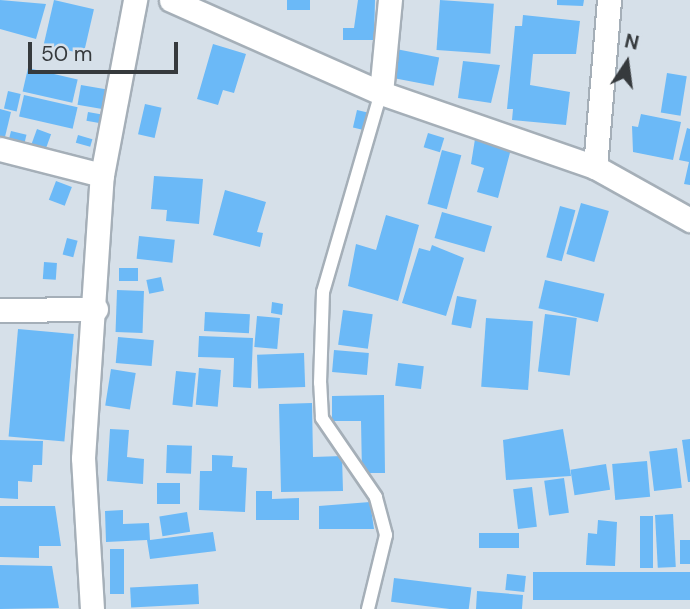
<!DOCTYPE html>
<html>
<head>
<meta charset="utf-8">
<style>
	body { margin:0 }
	#map { position:relative; width:690px; height:609px; overflow:hidden; background:#d6e0e9; font-family:"DM Sans",sans-serif }
	div>[style] { position:absolute }
	.building>* { inset:0; background:#6bb9f7; transform-origin:0 0 }
	.roads { filter:drop-shadow(2px 0 #a5afb8) drop-shadow(-2px 0 #a5afb8) drop-shadow(0 2px #a5afb8) drop-shadow(0 -2px #a5afb8) }
	.service>* { height:12px; margin:-6px; padding:0 6px; transform-origin:6px; border-radius:6px; background:#fff }
	.minor>* { height:23px; margin:-11.5px; padding:0 11.5px; transform-origin:11.5px; border-radius:11.5px; background:#fff }
	span { translate:-50% -50%; white-space:nowrap; text-align:center; line-height:1.15; -webkit-text-stroke:5px #d6e0e9; paint-order:stroke }
	.north { position:absolute; left:592px; top:28px; width:70px; height:70px; -webkit-text-stroke:5px #d6e0e9; paint-order:stroke; rotate:13deg; font-size:19px; font-weight:700; line-height:28px; text-align:center; color:#363a3d }
	.north::after { content:''; display:block; margin:auto; width:24px; height:32px; background:#363a3d; clip-path:polygon(50% 0,100% 100%,50% 72%,0 100%) }
	.scale { position:absolute; left:28px; top:42px; width:150px; height:32px; box-sizing:border-box; border:4px solid #363a3d; border-top:0; padding-left:9px; font-size:21px; line-height:24px; white-space:nowrap; color:#363a3d; -webkit-text-stroke:5px #d6e0e9; paint-order:stroke }
</style>
</head>
<body>
<div id="map">
	<div class="building">
		<div style="clip-path:polygon(0 0,46px 4px,36px 39px,0 29px)"></div>
		<div style="left:54px;top:0;width:41px;height:46px;rotate:13deg"></div>
		<div style="left:287px;top:0;width:23px;height:10px"></div>
		<div style="clip-path:polygon(358px 0,375px 0,374px 40px,343px 40px,343px 28px,354px 28px)"></div>
		<div style="left:440px;top:0;width:54px;height:50px;rotate:4deg"></div>
		<div style="clip-path:polygon(557px 0,584px 0,583px 6px,557px 5px)"></div>
		<div style="clip-path:polygon(523px 15px,580px 21px,576px 54px,533px 54px,530px 85px,570px 92px,566px 125px,512px 120px,513px 109px,507px 109px,515px 26px,522px 26px)"></div>
		<div style="clip-path:polygon(213px 44px,246px 54px,234px 93px,223px 90px,218px 105px,197px 99px)"></div>
		<div style="left:396px;top:49px;width:44px;height:29px;rotate:11deg"></div>
		<div style="clip-path:polygon(463px 61px,500px 65px,491px 103px,458px 98px)"></div>
		<div style="left:28px;top:68px;width:51px;height:24px;rotate:13deg"></div>
		<div style="left:667px;top:73px;width:20px;height:40px;rotate:9deg"></div>
		<div style="left:81px;top:85px;width:28px;height:20px;rotate:10deg"></div>
		<div style="left:8px;top:91px;width:13px;height:18px;rotate:13deg"></div>
		<div style="left:24px;top:95px;width:55px;height:22px;rotate:13deg"></div>
		<div style="left:145px;top:104px;width:17px;height:31px;rotate:13deg"></div>
		<div style="clip-path:polygon(0 109px,11px 112px,4px 141px,0 140px)"></div>
		<div style="left:357px;top:110px;width:13px;height:18px;rotate:13deg"></div>
		<div style="left:88px;top:112px;width:17px;height:9px;rotate:10deg"></div>
		<div style="clip-path:polygon(641px 114px,681px 122px,673px 160px,633px 152px,632px 126px,638px 127px)"></div>
		<div style="clip-path:polygon(687px 128px,690px 129px,690px 185px,684px 184px,689px 162px,679px 160px)"></div>
		<div style="left:37px;top:129px;width:15px;height:24px;rotate:20deg"></div>
		<div style="left:11px;top:131px;width:16px;height:10px;rotate:14deg"></div>
		<div style="left:428px;top:133px;width:17px;height:15px;rotate:17deg"></div>
		<div style="left:78px;top:135px;width:15px;height:8px;rotate:16deg"></div>
		<div style="clip-path:polygon(475px 139px,511px 149px,498px 198px,477px 192px,484px 168px,471px 164px)"></div>
		<div style="left:442px;top:150px;width:20px;height:56px;rotate:15deg"></div>
		<div style="clip-path:polygon(154px 176px,203px 179px,199px 224px,166px 221px,167px 210px,151px 209px)"></div>
		<div style="left:56px;top:181px;width:17px;height:20px;rotate:21deg"></div>
		<div style="clip-path:polygon(225px 190px,266px 202px,257px 232px,263px 233px,260px 247px,213px 235px)"></div>
		<div style="left:581px;top:203px;width:29px;height:53px;rotate:16deg"></div>
		<div style="left:560px;top:206px;width:16px;height:53px;rotate:15deg"></div>
		<div style="left:442px;top:212px;width:52px;height:27px;rotate:16deg"></div>
		<div style="clip-path:polygon(386px 215px,419px 225px,398px 301px,348px 286px,356px 244px,376px 250px)"></div>
		<div style="left:139px;top:236px;width:36px;height:23px;rotate:6deg"></div>
		<div style="left:67px;top:238px;width:11px;height:17px;rotate:15deg"></div>
		<div style="clip-path:polygon(432px 245px,464px 258px,446px 316px,402px 303px,419px 248px,430px 251px)"></div>
		<div style="left:44px;top:262px;width:13px;height:17px;rotate:4deg"></div>
		<div style="left:119px;top:268px;width:19px;height:13px"></div>
		<div style="left:161px;top:277px;width:14px;height:15px;rotate:78deg"></div>
		<div style="left:545px;top:280px;width:61px;height:29px;rotate:13deg"></div>
		<div style="left:117px;top:290px;width:27px;height:42px;rotate:2deg"></div>
		<div style="left:457px;top:296px;width:20px;height:29px;rotate:11deg"></div>
		<div style="clip-path:polygon(272px 302px,283px 304px,282px 315px,271px 313px)"></div>
		<div style="left:343px;top:310px;width:30px;height:35px;rotate:8deg"></div>
		<div style="left:205px;top:312px;width:45px;height:19px;rotate:3deg"></div>
		<div style="left:545px;top:314px;width:32px;height:58px;rotate:7deg"></div>
		<div style="left:257px;top:316px;width:23px;height:31px;rotate:5deg"></div>
		<div style="left:486px;top:318px;width:47px;height:69px;rotate:4deg"></div>
		<div style="left:18px;top:329px;width:56px;height:108px;rotate:5deg"></div>
		<div style="clip-path:polygon(199px 336px,253px 338px,251px 388px,233px 387px,234px 358px,198px 357px)"></div>
		<div style="left:118px;top:337px;width:36px;height:26px;rotate:5deg"></div>
		<div style="left:334px;top:350px;width:35px;height:22px;rotate:5deg"></div>
		<div style="left:304px;top:353px;width:34px;height:47px;rotate:88deg"></div>
		<div style="left:398px;top:363px;width:26px;height:23px;rotate:7deg"></div>
		<div style="left:199px;top:368px;width:22px;height:37px;rotate:5deg"></div>
		<div style="left:111px;top:369px;width:25px;height:37px;rotate:9deg"></div>
		<div style="left:176px;top:371px;width:20px;height:34px;rotate:6deg"></div>
		<div style="clip-path:polygon(384px 395px,385px 473px,362px 473px,361px 421px,332px 421px,332px 396px)"></div>
		<div style="clip-path:polygon(312px 403px,313px 457px,342px 456px,343px 491px,281px 492px,279px 404px)"></div>
		<div style="clip-path:polygon(110px 429px,129px 430px,127px 457px,144px 459px,143px 484px,107px 481px)"></div>
		<div style="clip-path:polygon(563px 429px,571px 476px,506px 480px,503px 440px)"></div>
		<div style="clip-path:polygon(690px 439px,690px 482px,688px 482px,682px 440px)"></div>
		<div style="clip-path:polygon(0 440px,43px 441px,42px 465px,33px 465px,32px 482px,18px 481px,18px 499px,0 498px)"></div>
		<div style="left:167px;top:445px;width:25px;height:28px;rotate:2deg"></div>
		<div style="left:677px;top:448px;width:40px;height:28px;rotate:83deg"></div>
		<div style="clip-path:polygon(212px 455px,233px 456px,232px 467px,247px 468px,245px 512px,199px 510px,200px 471px,212px 471px)"></div>
		<div style="left:647px;top:461px;width:36px;height:35px;rotate:85deg"></div>
		<div style="left:606px;top:464px;width:26px;height:36px;rotate:81deg"></div>
		<div style="left:564px;top:478px;width:35px;height:20px;rotate:82deg"></div>
		<div style="left:157px;top:483px;width:23px;height:21px"></div>
		<div style="left:532px;top:487px;width:40px;height:19px;rotate:83deg"></div>
		<div style="clip-path:polygon(256px 491px,272px 491px,272px 499px,299px 498px,299px 520px,256px 520px)"></div>
		<div style="clip-path:polygon(370px 502px,374px 529px,319px 529px,319px 506px)"></div>
		<div style="clip-path:polygon(0 506px,55px 506px,61px 546px,39px 546px,39px 558px,0 557px)"></div>
		<div style="clip-path:polygon(123px 510px,123px 524px,149px 523px,150px 540px,213px 532px,216px 551px,150px 559px,147px 540px,106px 542px,105px 511px)"></div>
		<div style="left:187px;top:512px;width:20px;height:28px;rotate:81deg"></div>
		<div style="left:673px;top:514px;width:53px;height:18px;rotate:87deg"></div>
		<div style="left:640px;top:516px;width:13px;height:52px"></div>
		<div style="clip-path:polygon(598px 520px,617px 522px,615px 566px,586px 565px,588px 533px,597px 534px)"></div>
		<div style="left:519px;top:533px;width:15px;height:40px;rotate:90deg"></div>
		<div style="left:680px;top:540px;width:10px;height:24px"></div>
		<div style="left:110px;top:549px;width:14px;height:45px"></div>
		<div style="clip-path:polygon(0 565px,52px 566px,59px 608px,0 609px)"></div>
		<div style="left:690px;top:572px;width:28px;height:157px;rotate:90deg"></div>
		<div style="left:507px;top:574px;width:19px;height:16px;rotate:6deg"></div>
		<div style="left:394px;top:578px;width:78px;height:24px;rotate:7deg"></div>
		<div style="left:198px;top:584px;width:20px;height:68px;rotate:87deg"></div>
		<div style="clip-path:polygon(477px 591px,523px 595px,522px 609px,476px 609px)"></div>
	</div>
	<div class="roads">
		<div class="service">
			<div style="left:368px;top:609px;width:76px;rotate:-76.3deg"></div>
			<div style="left:386px;top:535px;width:39px;rotate:-105deg"></div>
			<div style="left:376px;top:497px;width:96px;rotate:-124.4deg"></div>
			<div style="left:322px;top:418px;width:35px;rotate:-93deg"></div>
			<div style="left:320px;top:383px;width:91px;rotate:-88.1deg"></div>
			<div style="left:323px;top:292px;width:207px;rotate:-73.8deg"></div>
		</div>
		<div class="minor">
			<div style="left:171px;top:0;width:230px;rotate:23.9deg"></div>
			<div style="left:381px;top:93px;width:226px;rotate:19.1deg"></div>
			<div style="left:595px;top:167px;width:109px;rotate:29.2deg"></div>
			<div style="left:381px;top:93px;width:93px;rotate:-84.5deg"></div>
			<div style="left:0;top:149px;width:105px;rotate:14.3deg"></div>
			<div style="left:595px;top:167px;width:168px;rotate:-85.2deg"></div>
			<div style="left:0;top:310px;width:96px;rotate:-0.6deg"></div>
			<div style="left:92px;top:609px;width:151px;rotate:-93.4deg"></div>
			<div style="left:83px;top:458px;width:284px;rotate:-86.2deg"></div>
			<div style="left:102px;top:175px;width:178px;rotate:-79.3deg"></div>
		</div>
	</div>
	<div class="north">N</div>
	<div class="scale">50 m</div>
</div>
</body>
</html>
